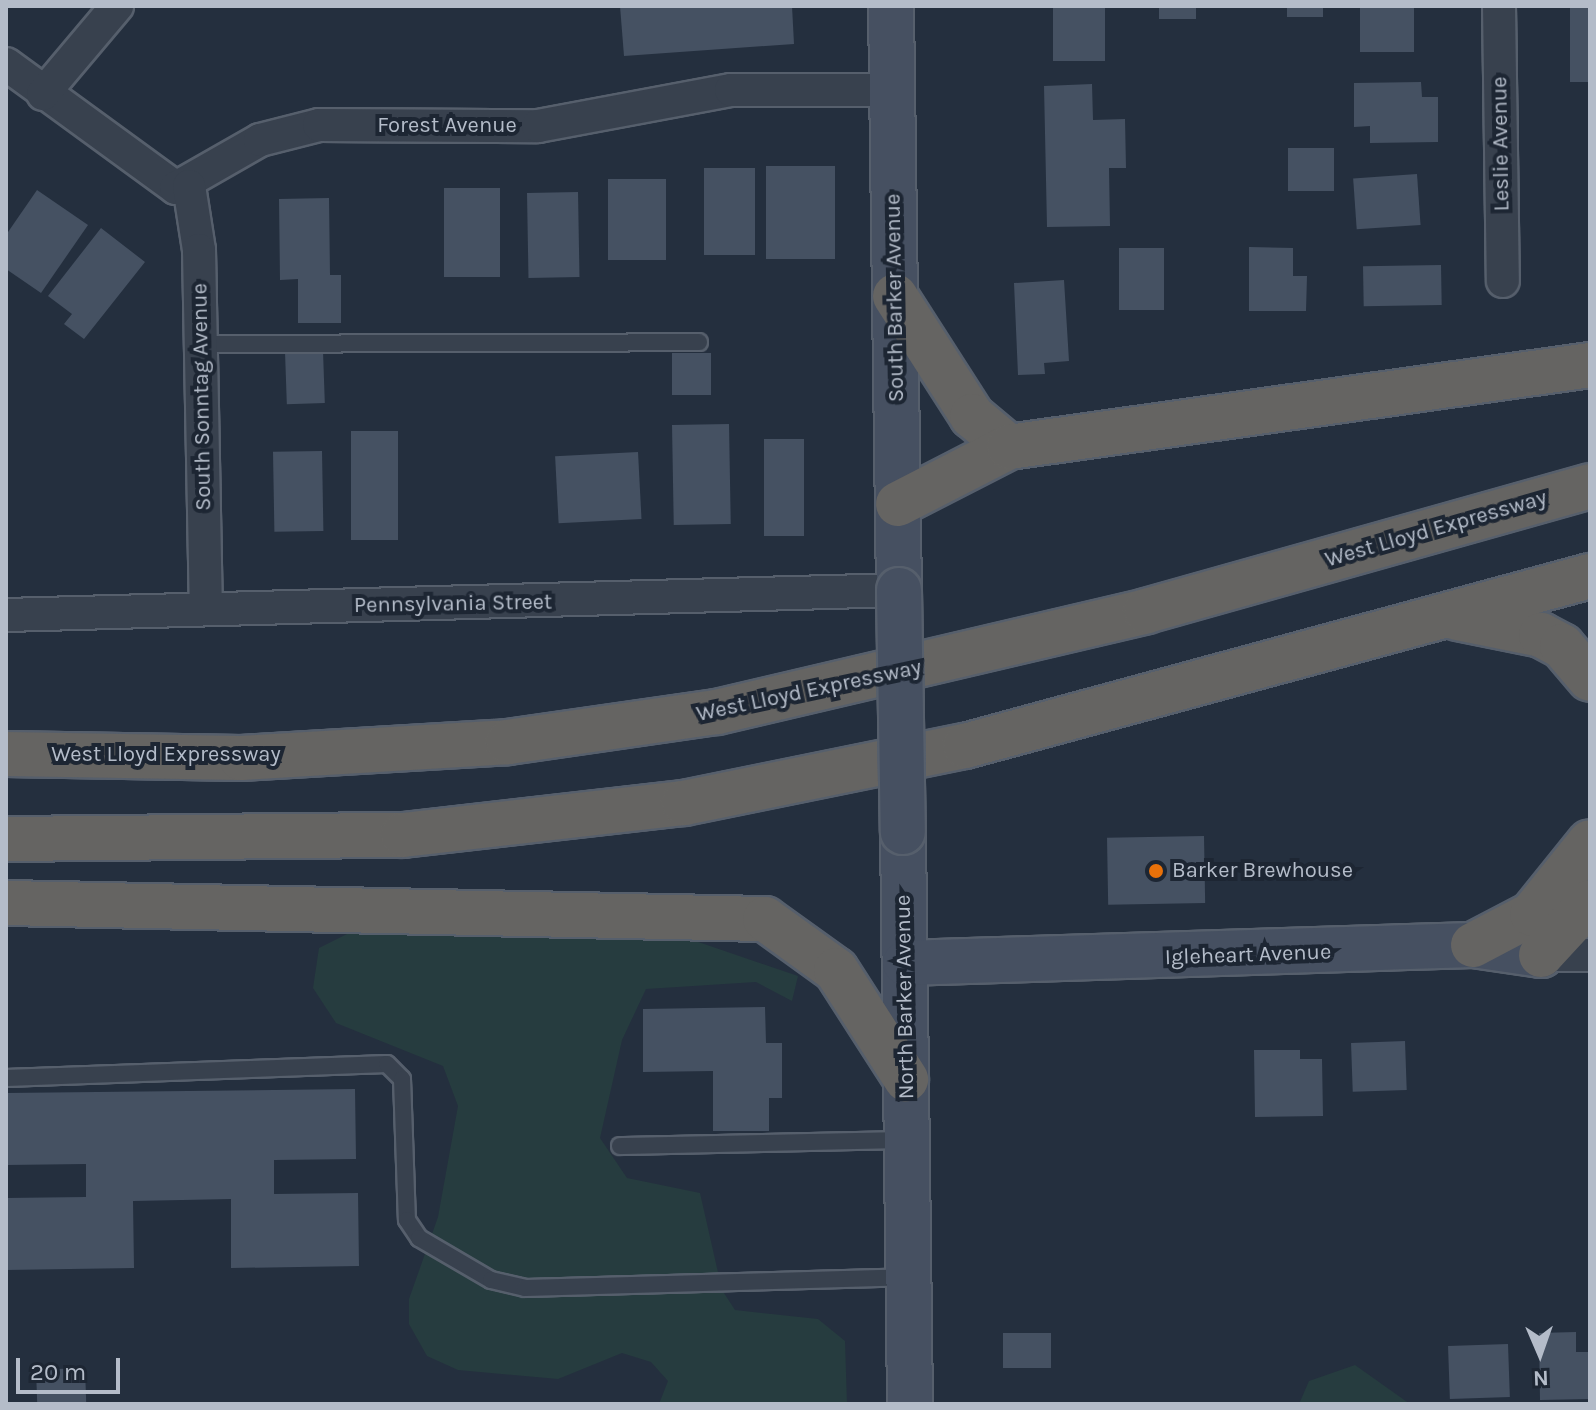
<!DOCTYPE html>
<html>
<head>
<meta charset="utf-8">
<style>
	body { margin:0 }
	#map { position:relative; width:1596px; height:1410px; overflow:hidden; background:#242f3e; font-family:Karla,sans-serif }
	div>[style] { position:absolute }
	.green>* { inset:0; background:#263c3f }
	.building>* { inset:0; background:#455162; transform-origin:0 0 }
	.roads { filter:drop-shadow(2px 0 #565f6c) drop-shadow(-2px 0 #565f6c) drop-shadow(0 2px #565f6c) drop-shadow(0 -2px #565f6c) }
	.service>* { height:16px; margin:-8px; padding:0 8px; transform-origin:8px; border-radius:8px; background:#38414e }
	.minor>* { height:32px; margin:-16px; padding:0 16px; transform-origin:16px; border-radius:16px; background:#38414e }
	.secondary>* { height:44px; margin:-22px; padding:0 22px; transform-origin:22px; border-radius:22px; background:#465061 }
	.trunk>* { height:44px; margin:-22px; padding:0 22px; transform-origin:22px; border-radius:22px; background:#656462 }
	.bridges { filter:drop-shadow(2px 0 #565f6c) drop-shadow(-2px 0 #565f6c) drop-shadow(0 2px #565f6c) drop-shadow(0 -2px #565f6c) }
	.secondary-bridge>* { height:44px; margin:-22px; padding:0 22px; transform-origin:22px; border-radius:22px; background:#465061 }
	.dots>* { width:22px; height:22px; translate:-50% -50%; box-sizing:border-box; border:4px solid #1d2633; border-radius:50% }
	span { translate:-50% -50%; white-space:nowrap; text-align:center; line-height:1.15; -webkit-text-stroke:8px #1d2633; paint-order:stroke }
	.street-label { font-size:22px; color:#b4bcc9 }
	.poi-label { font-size:22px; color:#b4bcc9 }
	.left { translate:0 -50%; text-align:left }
	.frame { position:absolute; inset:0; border:8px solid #b4bcc9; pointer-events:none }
	.north { position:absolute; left:1500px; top:1314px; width:80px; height:80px; -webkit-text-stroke:6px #1d2633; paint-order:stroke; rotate:178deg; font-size:22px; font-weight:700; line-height:32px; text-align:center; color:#b4bcc9 }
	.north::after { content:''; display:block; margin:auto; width:28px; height:36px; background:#b4bcc9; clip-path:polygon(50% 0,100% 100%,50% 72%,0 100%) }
	.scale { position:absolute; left:16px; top:1358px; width:104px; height:36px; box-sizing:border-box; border:4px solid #b4bcc9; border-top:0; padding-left:10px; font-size:24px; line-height:28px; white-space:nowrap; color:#b4bcc9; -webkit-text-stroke:6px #1d2633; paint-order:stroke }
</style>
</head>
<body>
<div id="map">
	<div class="green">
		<div style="clip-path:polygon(416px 921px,675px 934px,798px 976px,792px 1001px,756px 982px,646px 989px,622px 1040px,600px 1138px,627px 1178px,700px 1193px,722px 1290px,735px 1310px,818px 1319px,845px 1341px,847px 1404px,659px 1404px,668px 1381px,651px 1362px,622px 1353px,558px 1379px,458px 1370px,427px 1356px,409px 1324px,409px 1299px,438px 1217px,458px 1106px,443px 1066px,336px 1023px,313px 988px,319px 948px,349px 933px)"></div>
		<div style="clip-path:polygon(1355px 1365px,1410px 1404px,1299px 1404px,1309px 1381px)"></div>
	</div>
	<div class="building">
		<div style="clip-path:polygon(620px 6px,792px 6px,794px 44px,624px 56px)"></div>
		<div style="left:1053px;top:6px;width:52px;height:55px"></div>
		<div style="left:1159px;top:6px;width:37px;height:13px"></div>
		<div style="left:1287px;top:6px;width:36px;height:11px"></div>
		<div style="left:1360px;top:6px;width:54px;height:46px"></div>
		<div style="left:1570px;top:6px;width:20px;height:76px"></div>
		<div style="clip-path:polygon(1421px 82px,1422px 97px,1438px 97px,1438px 142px,1370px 143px,1370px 126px,1354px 127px,1354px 83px)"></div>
		<div style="clip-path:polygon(1092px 84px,1093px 120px,1125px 119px,1126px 168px,1109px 168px,1110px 226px,1047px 227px,1044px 86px)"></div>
		<div style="left:1334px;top:148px;width:43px;height:46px;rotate:90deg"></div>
		<div style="left:766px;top:166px;width:69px;height:93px"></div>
		<div style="left:704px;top:168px;width:51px;height:87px"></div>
		<div style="left:1417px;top:174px;width:51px;height:64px;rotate:86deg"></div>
		<div style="left:608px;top:179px;width:58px;height:81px"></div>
		<div style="left:444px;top:188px;width:56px;height:89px"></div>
		<div style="clip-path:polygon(37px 190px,88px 225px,41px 293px,6px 269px,6px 235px)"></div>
		<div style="left:578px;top:192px;width:85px;height:51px;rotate:89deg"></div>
		<div style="clip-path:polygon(329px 198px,330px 275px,341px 275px,341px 323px,298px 323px,298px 279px,280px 280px,279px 199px)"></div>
		<div style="clip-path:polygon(101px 228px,145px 262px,84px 339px,64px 324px,72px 314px,48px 296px)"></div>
		<div style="clip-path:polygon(1249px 247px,1293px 248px,1293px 276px,1307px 276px,1306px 311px,1249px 311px)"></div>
		<div style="left:1119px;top:248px;width:45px;height:62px"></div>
		<div style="left:1441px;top:265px;width:40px;height:78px;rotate:89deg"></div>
		<div style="clip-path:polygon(1064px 280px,1069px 361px,1044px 363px,1045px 374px,1018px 375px,1014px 283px)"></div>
		<div style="left:323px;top:351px;width:52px;height:38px;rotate:88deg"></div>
		<div style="left:672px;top:353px;width:39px;height:42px"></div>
		<div style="left:729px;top:424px;width:100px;height:57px;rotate:89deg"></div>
		<div style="left:351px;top:431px;width:47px;height:109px"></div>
		<div style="left:764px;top:439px;width:40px;height:97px"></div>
		<div style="left:322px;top:451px;width:80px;height:49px;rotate:89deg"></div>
		<div style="left:638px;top:452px;width:67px;height:83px;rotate:87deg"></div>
		<div style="left:1204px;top:836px;width:67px;height:97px;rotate:89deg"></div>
		<div style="clip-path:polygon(765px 1007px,766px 1043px,782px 1043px,782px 1098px,769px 1098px,769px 1131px,713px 1131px,713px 1071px,643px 1072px,643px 1009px)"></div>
		<div style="left:1405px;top:1041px;width:49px;height:54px;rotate:88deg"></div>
		<div style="clip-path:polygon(1254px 1050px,1300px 1050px,1300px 1059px,1322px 1059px,1323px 1116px,1255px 1117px)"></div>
		<div style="clip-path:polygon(355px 1089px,356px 1159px,274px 1160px,274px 1194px,358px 1193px,359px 1266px,231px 1268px,231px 1199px,133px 1201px,134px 1268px,6px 1270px,6px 1198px,86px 1197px,86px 1164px,6px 1165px,6px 1093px)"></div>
		<div style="clip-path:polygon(1576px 1332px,1576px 1352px,1590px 1352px,1590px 1399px,1540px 1400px,1539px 1333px)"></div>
		<div style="left:1003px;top:1333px;width:48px;height:35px"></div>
		<div style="left:1508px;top:1344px;width:53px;height:60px;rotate:88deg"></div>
		<div style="left:85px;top:1368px;width:36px;height:49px;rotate:88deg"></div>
	</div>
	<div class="roads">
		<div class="service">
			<div style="left:201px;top:344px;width:498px;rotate:-0.2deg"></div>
			<div style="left:6px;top:1078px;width:381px;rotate:-2.1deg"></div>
			<div style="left:387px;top:1064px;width:21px;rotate:45deg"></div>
			<div style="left:402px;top:1079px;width:141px;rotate:88deg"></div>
			<div style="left:407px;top:1220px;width:22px;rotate:56deg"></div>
			<div style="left:419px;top:1238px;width:83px;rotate:30.3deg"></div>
			<div style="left:491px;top:1280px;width:35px;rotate:13deg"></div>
			<div style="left:525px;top:1288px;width:382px;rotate:-1.6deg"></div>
			<div style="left:620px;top:1146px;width:286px;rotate:-1.2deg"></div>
		</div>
		<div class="minor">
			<div style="left:1499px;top:6px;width:275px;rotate:89.2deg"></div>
			<div style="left:6px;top:64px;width:210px;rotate:36.1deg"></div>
			<div style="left:176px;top:188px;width:97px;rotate:-29.7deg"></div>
			<div style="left:260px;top:140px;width:61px;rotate:-14.3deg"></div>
			<div style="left:319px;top:125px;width:219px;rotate:0.3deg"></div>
			<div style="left:538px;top:126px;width:196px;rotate:-10.6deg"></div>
			<div style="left:731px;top:90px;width:161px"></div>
			<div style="left:43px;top:94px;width:115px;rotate:-49.9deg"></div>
			<div style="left:189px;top:186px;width:65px;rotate:81.1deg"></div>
			<div style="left:199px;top:250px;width:359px;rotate:88.9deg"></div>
			<div style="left:6px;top:615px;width:893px;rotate:-1.6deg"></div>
			<div style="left:1541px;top:955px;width:49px"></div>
		</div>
		<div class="secondary">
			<div style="left:891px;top:6px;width:584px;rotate:89.22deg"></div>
			<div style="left:903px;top:832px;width:572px;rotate:89.3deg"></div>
			<div style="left:905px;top:963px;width:568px;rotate:-1.82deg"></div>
			<div style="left:1473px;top:945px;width:69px;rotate:8.4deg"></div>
		</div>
		<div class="trunk">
			<div style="left:895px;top:296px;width:143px;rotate:57.3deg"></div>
			<div style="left:972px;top:416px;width:48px;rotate:40deg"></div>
			<div style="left:898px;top:504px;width:125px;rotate:-27.2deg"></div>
			<div style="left:1009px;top:447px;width:587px;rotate:-8.03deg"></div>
			<div style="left:1457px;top:618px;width:86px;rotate:11.4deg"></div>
			<div style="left:1541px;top:635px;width:24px;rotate:28deg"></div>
			<div style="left:1562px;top:646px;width:43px;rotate:49.7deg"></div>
			<div style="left:6px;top:754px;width:235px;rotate:1deg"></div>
			<div style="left:241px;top:758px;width:267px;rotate:-3.4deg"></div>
			<div style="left:508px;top:742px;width:211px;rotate:-8.2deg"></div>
			<div style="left:717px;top:712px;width:441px;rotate:-13.2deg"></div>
			<div style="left:1146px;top:611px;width:461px;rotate:-15.7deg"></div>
			<div style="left:6px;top:839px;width:397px;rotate:-0.6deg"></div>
			<div style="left:403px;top:835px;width:283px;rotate:-6.5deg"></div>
			<div style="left:684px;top:803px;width:287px;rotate:-11.5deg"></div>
			<div style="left:965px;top:746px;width:648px;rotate:-15.22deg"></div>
			<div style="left:6px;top:903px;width:759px;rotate:1.21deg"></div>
			<div style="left:765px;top:919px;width:87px;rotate:35.7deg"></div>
			<div style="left:836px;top:970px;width:130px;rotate:57.3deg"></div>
			<div style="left:1473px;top:945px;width:67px;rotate:-27.7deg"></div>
			<div style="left:1532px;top:914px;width:92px;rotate:-51.1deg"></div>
			<div style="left:1541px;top:955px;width:72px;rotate:-47.2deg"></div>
		</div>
	</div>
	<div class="bridges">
		<div class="secondary-bridge">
			<div style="left:899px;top:590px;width:242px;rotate:89.1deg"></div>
		</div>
	</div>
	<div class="dots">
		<div style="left:1156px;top:871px;background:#e8710a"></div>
	</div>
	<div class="street-label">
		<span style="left:447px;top:126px">Forest Avenue</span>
		<span style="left:1501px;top:144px;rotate:-91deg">Leslie Avenue</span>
		<span style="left:895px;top:298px;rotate:-91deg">South Barker Avenue</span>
		<span style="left:202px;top:397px;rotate:-91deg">South Sonntag Avenue</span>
		<span style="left:1436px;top:529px;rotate:-16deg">West Lloyd Expressway</span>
		<span style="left:453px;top:604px;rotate:-1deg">Pennsylvania Street</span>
		<span style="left:809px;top:691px;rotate:-12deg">West Lloyd Expressway</span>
		<span style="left:166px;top:755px">West Lloyd Expressway</span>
		<span style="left:1248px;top:955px;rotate:-2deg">Igleheart Avenue</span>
		<span style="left:905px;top:997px;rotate:-91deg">North Barker Avenue</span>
	</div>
	<div class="poi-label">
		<span class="left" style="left:1172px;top:871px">Barker Brewhouse</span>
	</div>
	<div class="frame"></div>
	<div class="north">N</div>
	<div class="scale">20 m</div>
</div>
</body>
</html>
